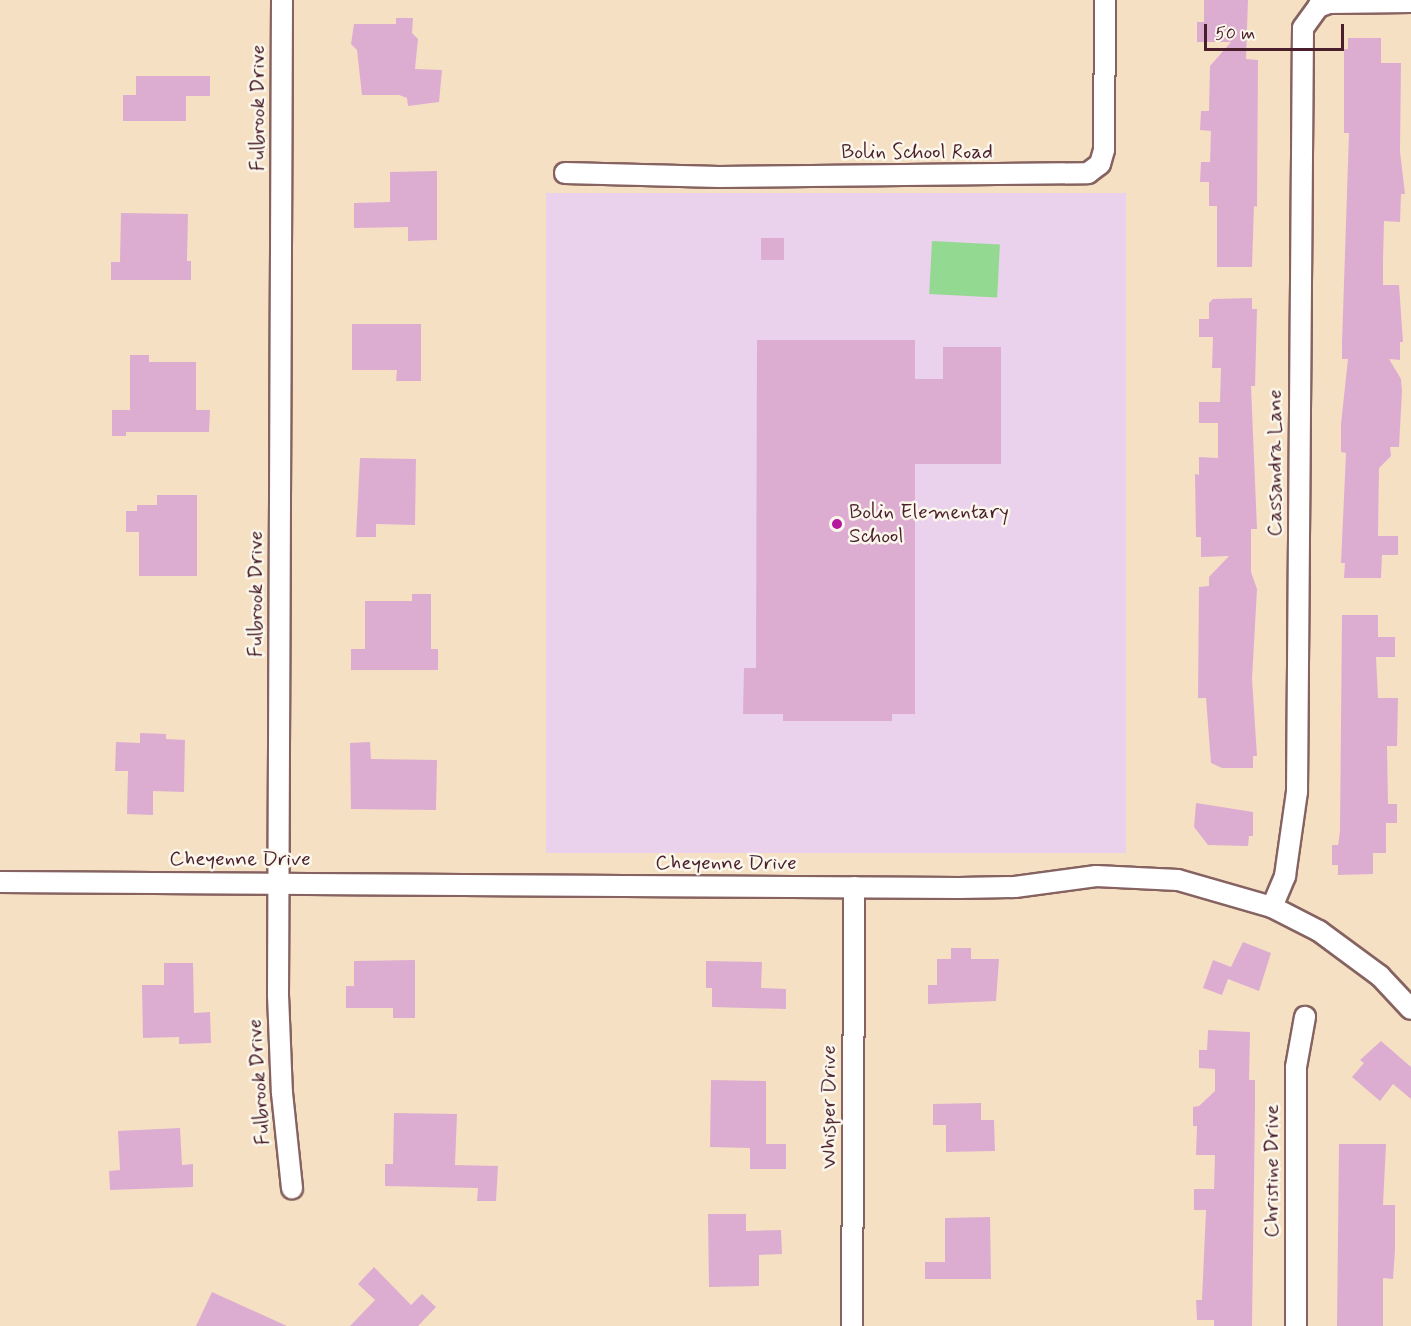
<!DOCTYPE html>
<html>
<head>
<meta charset="utf-8">
<style>
	body { margin:0 }
	#map { position:relative; width:1411px; height:1326px; overflow:hidden; background:#f5e0c4; font-family:Mynerve,sans-serif }
	div>[style] { position:absolute }
	.built>* { inset:0; background:#ead1ec; transform-origin:0 0 }
	.green>* { inset:0; background:#94d992; transform-origin:0 0 }
	.building>* { inset:0; background:#ddadd1; transform-origin:0 0 }
	.roads { filter:drop-shadow(2px 0 #866361) drop-shadow(-2px 0 #866361) drop-shadow(0 2px #866361) drop-shadow(0 -2px #866361) }
	.minor>* { height:20px; margin:-10px; padding:0 10px; transform-origin:10px; border-radius:10px; background:#fff }
	.dots>* { width:16px; height:16px; translate:-50% -50%; box-sizing:border-box; border:3px solid #fbf7ec; border-radius:50% }
	span { translate:-50% -50%; white-space:nowrap; text-align:center; line-height:1.15; -webkit-text-stroke:5px #fbf7ec; paint-order:stroke }
	.street-label { font-size:21px; color:#4a1f2b }
	.poi-label { font-size:21px; color:#4a1f2b }
	.left { translate:0 -50%; text-align:left }
	.scale { position:absolute; left:1204px; top:24px; width:140px; height:27px; box-sizing:border-box; border:3px solid #4a1f2b; border-top:0; padding-left:8px; font-size:18px; line-height:21px; white-space:nowrap; color:#4a1f2b; -webkit-text-stroke:4px #fbf7ec; paint-order:stroke }
</style>
</head>
<body>
<div id="map">
	<div class="built">
		<div style="left:1126px;top:193px;width:660px;height:580px;rotate:90deg"></div>
	</div>
	<div class="green">
		<div style="left:932px;top:241px;width:68px;height:53px;rotate:3deg"></div>
	</div>
	<div class="building">
		<div style="clip-path:polygon(1204px 0,1248px 0,1246px 59px,1258px 60px,1257px 207px,1254px 206px,1252px 267px,1217px 267px,1217px 206px,1209px 206px,1209px 182px,1200px 182px,1201px 162px,1210px 162px,1211px 131px,1200px 130px,1201px 111px,1209px 111px,1210px 66px,1231px 42px,1197px 42px,1197px 22px,1204px 22px)"></div>
		<div style="clip-path:polygon(396px 18px,413px 18px,412px 33px,418px 39px,415px 69px,442px 70px,439px 102px,408px 106px,407px 98px,399px 95px,362px 95px,357px 50px,351px 44px,354px 24px,396px 24px)"></div>
		<div style="clip-path:polygon(1348px 38px,1381px 38px,1381px 63px,1401px 63px,1400px 152px,1405px 194px,1401px 194px,1400px 222px,1384px 221px,1383px 261px,1383px 285px,1399px 285px,1403px 342px,1400px 342px,1400px 360px,1389px 359px,1401px 379px,1402px 391px,1399px 447px,1390px 447px,1391px 456px,1379px 468px,1378px 536px,1398px 536px,1398px 555px,1382px 555px,1381px 578px,1344px 578px,1345px 563px,1341px 563px,1346px 453px,1341px 452px,1341px 424px,1348px 359px,1342px 359px,1342px 343px,1349px 133px,1344px 133px,1344px 49px,1348px 49px)"></div>
		<div style="clip-path:polygon(136px 76px,210px 76px,210px 96px,186px 96px,186px 121px,123px 121px,123px 95px,136px 95px)"></div>
		<div style="clip-path:polygon(437px 171px,437px 240px,408px 241px,408px 227px,354px 228px,354px 203px,390px 202px,390px 172px)"></div>
		<div style="clip-path:polygon(121px 213px,188px 214px,187px 261px,191px 261px,191px 280px,111px 280px,111px 262px,120px 262px)"></div>
		<div style="left:761px;top:238px;width:23px;height:22px"></div>
		<div style="clip-path:polygon(1252px 298px,1252px 309px,1257px 309px,1255px 386px,1251px 386px,1257px 529px,1251px 529px,1251px 572px,1257px 589px,1252px 679px,1257px 756px,1253px 756px,1253px 768px,1222px 768px,1211px 763px,1206px 698px,1198px 698px,1199px 587px,1209px 586px,1209px 577px,1229px 556px,1201px 557px,1201px 537px,1196px 537px,1195px 474px,1199px 475px,1199px 457px,1218px 458px,1218px 423px,1199px 423px,1199px 402px,1220px 402px,1221px 368px,1212px 368px,1213px 337px,1199px 337px,1199px 319px,1209px 319px,1209px 303px,1213px 299px)"></div>
		<div style="clip-path:polygon(352px 324px,421px 324px,421px 381px,396px 381px,397px 370px,352px 370px)"></div>
		<div style="clip-path:polygon(757px 340px,915px 340px,915px 379px,943px 379px,943px 347px,1001px 347px,1001px 464px,915px 464px,915px 714px,892px 714px,892px 721px,783px 721px,783px 714px,743px 714px,744px 668px,756px 668px)"></div>
		<div style="clip-path:polygon(130px 355px,149px 355px,149px 362px,196px 362px,196px 410px,210px 410px,209px 432px,126px 432px,126px 436px,112px 436px,112px 410px,130px 410px)"></div>
		<div style="clip-path:polygon(360px 458px,416px 459px,415px 525px,376px 524px,376px 537px,356px 537px)"></div>
		<div style="clip-path:polygon(157px 495px,197px 495px,197px 576px,139px 576px,139px 532px,126px 532px,126px 511px,137px 511px,137px 505px,157px 505px)"></div>
		<div style="clip-path:polygon(412px 594px,431px 594px,431px 649px,438px 649px,438px 670px,351px 670px,351px 649px,365px 649px,365px 601px,412px 601px)"></div>
		<div style="clip-path:polygon(1342px 615px,1378px 615px,1378px 637px,1395px 637px,1395px 657px,1376px 657px,1378px 698px,1398px 698px,1397px 746px,1387px 746px,1388px 804px,1397px 804px,1397px 823px,1386px 823px,1386px 853px,1373px 853px,1373px 874px,1338px 875px,1338px 865px,1332px 865px,1332px 845px,1338px 845px,1340px 831px)"></div>
		<div style="clip-path:polygon(140px 733px,166px 734px,166px 739px,185px 740px,184px 792px,153px 791px,153px 815px,127px 814px,128px 771px,115px 771px,116px 742px,140px 743px)"></div>
		<div style="clip-path:polygon(370px 742px,371px 759px,437px 760px,436px 810px,351px 809px,350px 743px)"></div>
		<div style="clip-path:polygon(1196px 803px,1253px 812px,1253px 836px,1249px 836px,1248px 846px,1208px 845px,1194px 827px)"></div>
		<div style="clip-path:polygon(1243px 942px,1271px 953px,1259px 991px,1228px 979px,1222px 995px,1203px 988px,1213px 960px,1231px 967px)"></div>
		<div style="clip-path:polygon(951px 948px,971px 948px,971px 959px,999px 959px,996px 1001px,928px 1004px,928px 985px,937px 985px,937px 959px,951px 959px)"></div>
		<div style="clip-path:polygon(415px 960px,415px 1018px,393px 1018px,393px 1008px,346px 1008px,346px 986px,354px 986px,354px 961px)"></div>
		<div style="clip-path:polygon(706px 961px,762px 962px,761px 988px,786px 989px,786px 1009px,712px 1007px,712px 988px,706px 988px)"></div>
		<div style="clip-path:polygon(164px 963px,193px 963px,194px 1013px,210px 1012px,211px 1043px,179px 1044px,179px 1037px,143px 1038px,142px 985px,164px 985px)"></div>
		<div style="clip-path:polygon(1208px 1030px,1250px 1032px,1249px 1080px,1255px 1080px,1255px 1109px,1252px 1326px,1214px 1326px,1214px 1320px,1197px 1320px,1196px 1300px,1202px 1300px,1206px 1210px,1194px 1210px,1194px 1189px,1214px 1189px,1215px 1155px,1196px 1155px,1197px 1126px,1193px 1126px,1193px 1107px,1199px 1106px,1215px 1091px,1215px 1069px,1199px 1068px,1199px 1050px,1207px 1050px)"></div>
		<div style="clip-path:polygon(1381px 1041px,1411px 1067px,1411px 1099px,1393px 1084px,1380px 1101px,1352px 1077px,1364px 1063px,1360px 1060px)"></div>
		<div style="clip-path:polygon(711px 1080px,766px 1081px,766px 1144px,786px 1144px,786px 1169px,750px 1169px,750px 1148px,710px 1147px)"></div>
		<div style="clip-path:polygon(981px 1103px,981px 1120px,994px 1120px,995px 1151px,946px 1152px,946px 1125px,933px 1125px,933px 1104px)"></div>
		<div style="clip-path:polygon(394px 1113px,457px 1114px,455px 1165px,498px 1166px,496px 1201px,477px 1201px,478px 1188px,385px 1186px,385px 1164px,393px 1164px)"></div>
		<div style="clip-path:polygon(180px 1128px,182px 1165px,193px 1164px,193px 1187px,110px 1190px,109px 1171px,120px 1170px,118px 1131px)"></div>
		<div style="clip-path:polygon(1339px 1144px,1386px 1144px,1383px 1205px,1395px 1205px,1395px 1250px,1393px 1279px,1383px 1278px,1383px 1326px,1337px 1326px)"></div>
		<div style="clip-path:polygon(708px 1214px,746px 1214px,746px 1231px,781px 1230px,782px 1254px,759px 1255px,759px 1286px,709px 1287px)"></div>
		<div style="clip-path:polygon(990px 1217px,991px 1279px,925px 1279px,925px 1262px,945px 1262px,945px 1218px)"></div>
		<div style="clip-path:polygon(374px 1267px,411px 1305px,422px 1294px,436px 1307px,418px 1326px,350px 1326px,375px 1300px,358px 1284px)"></div>
		<div style="clip-path:polygon(212px 1292px,287px 1326px,196px 1326px)"></div>
	</div>
	<div class="roads">
		<div class="minor">
			<div style="left:282px;top:0;width:995px;rotate:90.23deg"></div>
			<div style="left:278px;top:995px;width:98px;rotate:87.7deg"></div>
			<div style="left:282px;top:1093px;width:96px;rotate:84deg"></div>
			<div style="left:565px;top:173px;width:154px;rotate:1.5deg"></div>
			<div style="left:719px;top:177px;width:369px;rotate:-0.6deg"></div>
			<div style="left:1088px;top:173px;width:15px;rotate:-37deg"></div>
			<div style="left:1100px;top:164px;width:15px;rotate:-74deg"></div>
			<div style="left:1104px;top:150px;width:150px;rotate:-89.6deg"></div>
			<div style="left:0;top:882px;width:959px;rotate:0.36deg"></div>
			<div style="left:959px;top:888px;width:56px;rotate:-1deg"></div>
			<div style="left:1015px;top:887px;width:82px;rotate:-7.7deg"></div>
			<div style="left:1096px;top:876px;width:82px;rotate:2.8deg"></div>
			<div style="left:1178px;top:880px;width:98px;rotate:16deg"></div>
			<div style="left:1272px;top:907px;width:53px;rotate:27.1deg"></div>
			<div style="left:1319px;top:931px;width:76px;rotate:36.4deg"></div>
			<div style="left:1380px;top:976px;width:45px;rotate:46.8deg"></div>
			<div style="left:1272px;top:907px;width:34px;rotate:-67deg"></div>
			<div style="left:1285px;top:876px;width:85px;rotate:-81.9deg"></div>
			<div style="left:1297px;top:792px;width:764px;rotate:-89.55deg"></div>
			<div style="left:1303px;top:28px;width:26px;rotate:-54deg"></div>
			<div style="left:1318px;top:7px;width:12px;rotate:-20deg"></div>
			<div style="left:1329px;top:3px;width:82px;rotate:-0.7deg"></div>
			<div style="left:852px;top:1326px;width:439px;rotate:-89.7deg"></div>
			<div style="left:1296px;top:1326px;width:259px;rotate:-90deg"></div>
			<div style="left:1296px;top:1067px;width:51px;rotate:-79.8deg"></div>
		</div>
	</div>
	<div class="dots">
		<div style="left:837px;top:524px;background:#b5179e"></div>
	</div>
	<div class="street-label">
		<span style="left:258px;top:108px;rotate:-90deg">Fulbrook Drive</span>
		<span style="left:917px;top:152px">Bolin School Road</span>
		<span style="left:1275px;top:463px;rotate:-90deg">Cassandra Lane</span>
		<span style="left:256px;top:594px;rotate:-90deg">Fulbrook Drive</span>
		<span style="left:240px;top:859px">Cheyenne Drive</span>
		<span style="left:726px;top:863px">Cheyenne Drive</span>
		<span style="left:259px;top:1082px;rotate:-94deg">Fulbrook Drive</span>
		<span style="left:829px;top:1107px;rotate:-90deg">Whisper Drive</span>
		<span style="left:1272px;top:1171px;rotate:-90deg">Christine Drive</span>
	</div>
	<div class="poi-label">
		<span class="left" style="left:849px;top:524px">Bolin Elementary<br>School</span>
	</div>
	<div class="scale">50 m</div>
</div>
</body>
</html>
